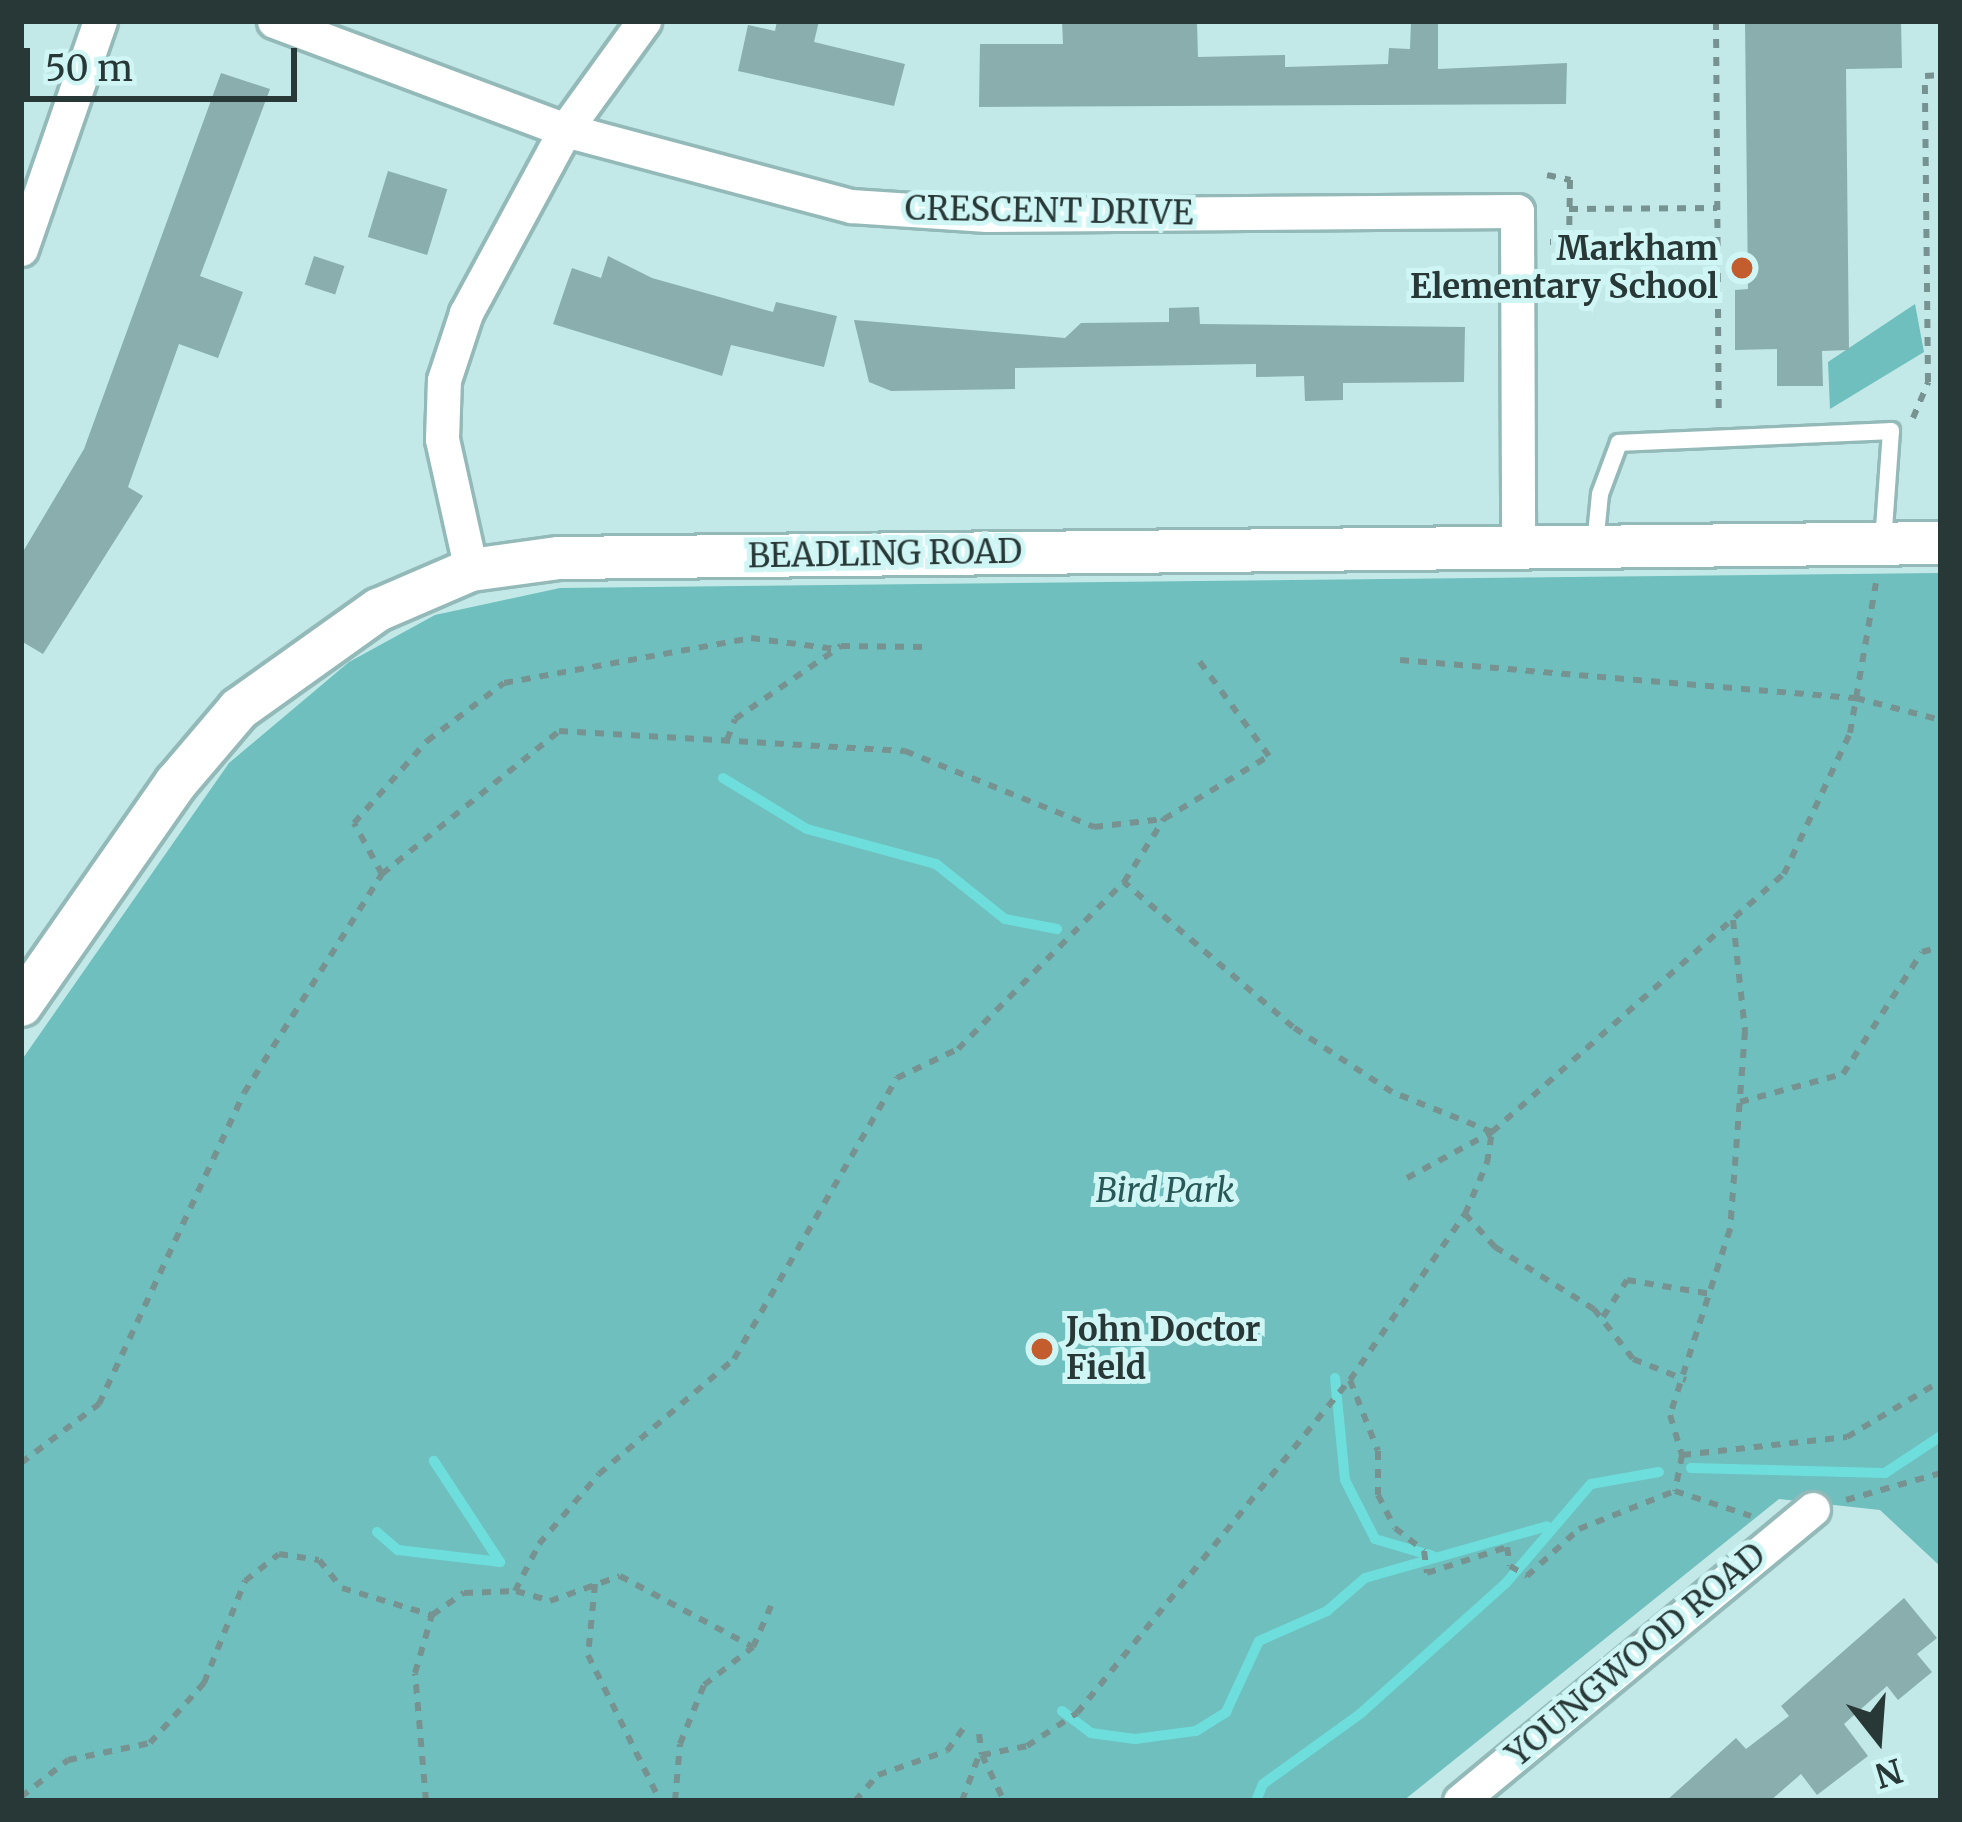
<!DOCTYPE html>
<html>
<head>
<meta charset="utf-8">
<style>
	body { margin:0 }
	#map { position:relative; width:1962px; height:1822px; overflow:hidden; background:#c2e9e7; font-family:Merriweather,serif }
	div>[style] { position:absolute }
	.green>* { inset:0; background:#6ebfbd }
	.stream>* { height:10px; margin:-5px; padding:0 5px; transform-origin:5px; border-radius:5px; background:#6ededc }
	.building>* { inset:0; background:#89aead; transform-origin:0 0 }
	.path>* { height:6px; margin-top:-3px; transform-origin:0; background:repeating-linear-gradient(90deg,#779391 0 9px,transparent 0 18px) }
	.roads { filter:drop-shadow(3px 0 #93b9b8) drop-shadow(-3px 0 #93b9b8) drop-shadow(0 3px #93b9b8) drop-shadow(0 -3px #93b9b8) }
	.service>* { height:16px; margin:-8px; padding:0 8px; transform-origin:8px; border-radius:8px; background:#fff }
	.minor>* { height:33px; margin:-16.5px; padding:0 16.5px; transform-origin:16.5px; border-radius:16.5px; background:#fff }
	.tertiary>* { height:42px; margin:-21px; padding:0 21px; transform-origin:21px; border-radius:21px; background:#fff }
	.dots>* { width:33px; height:33px; translate:-50% -50%; box-sizing:border-box; border:6px solid #cff6f5; border-radius:50% }
	span { translate:-50% -50%; white-space:nowrap; text-align:center; line-height:1.15; -webkit-text-stroke:10px #cff6f5; paint-order:stroke }
	.street-label { font-size:33px; color:#283837 }
	.poi-label { font-size:33px; color:#283837; font-weight:700 }
	.right { translate:-100% -50%; text-align:right }
	.left { translate:0 -50%; text-align:left }
	.park-label { font-size:33px; color:#285958; font-style:italic }
	.frame { position:absolute; inset:0; border:24px solid #283837; pointer-events:none }
	.north { position:absolute; left:1818px; top:1678px; width:120px; height:120px; -webkit-text-stroke:9px #cff6f5; paint-order:stroke; rotate:163deg; font-size:33px; font-weight:700; line-height:48px; text-align:center; color:#283837 }
	.north::after { content:''; display:block; margin:auto; width:42px; height:54px; background:#283837; clip-path:polygon(50% 0,100% 100%,50% 72%,0 100%) }
	.scale { position:absolute; left:24px; top:48px; width:273px; height:54px; box-sizing:border-box; border:6px solid #283837; border-top:0; padding-left:15px; font-size:36px; line-height:42px; white-space:nowrap; color:#283837; -webkit-text-stroke:9px #cff6f5; paint-order:stroke }
</style>
</head>
<body>
<div id="map">
	<div class="green">
		<div style="clip-path:polygon(1915px 304px,1924px 352px,1830px 409px,1828px 362px)"></div>
		<div style="clip-path:polygon(1941px 573px,1941px 1567px,1880px 1510px,1779px 1499px,1403px 1801px,21px 1801px,21px 1061px,229px 763px,349px 662px,435px 615px,560px 588px)"></div>
	</div>
	<div class="stream">
		<div style="left:723px;top:778px;width:98px;rotate:31.3deg"></div>
		<div style="left:807px;top:829px;width:134px;rotate:15.2deg"></div>
		<div style="left:936px;top:864px;width:88px;rotate:38.6deg"></div>
		<div style="left:1005px;top:919px;width:53px;rotate:10.9deg"></div>
		<div style="left:1335px;top:1378px;width:102px;rotate:84.4deg"></div>
		<div style="left:1345px;top:1480px;width:66px;rotate:63deg"></div>
		<div style="left:1375px;top:1539px;width:60px;rotate:16.3deg"></div>
		<div style="left:1691px;top:1468px;width:194px;rotate:1.5deg"></div>
		<div style="left:1885px;top:1473px;width:67px;rotate:-33.5deg"></div>
		<div style="left:377px;top:1532px;width:28px;rotate:41deg"></div>
		<div style="left:398px;top:1550px;width:103px;rotate:6.7deg"></div>
		<div style="left:500px;top:1562px;width:121px;rotate:-123.2deg"></div>
		<div style="left:1062px;top:1711px;width:36px;rotate:37deg"></div>
		<div style="left:1091px;top:1733px;width:44px;rotate:7.8deg"></div>
		<div style="left:1135px;top:1739px;width:62px;rotate:-7.5deg"></div>
		<div style="left:1196px;top:1731px;width:36px;rotate:-32deg"></div>
		<div style="left:1226px;top:1712px;width:78px;rotate:-65.1deg"></div>
		<div style="left:1259px;top:1641px;width:74px;rotate:-23.8deg"></div>
		<div style="left:1327px;top:1611px;width:50px;rotate:-41deg"></div>
		<div style="left:1365px;top:1578px;width:189px;rotate:-15.9deg"></div>
		<div style="left:1256px;top:1801px;width:18px;rotate:-68deg"></div>
		<div style="left:1263px;top:1784px;width:120px;rotate:-35.8deg"></div>
		<div style="left:1360px;top:1714px;width:196px;rotate:-41.9deg"></div>
		<div style="left:1506px;top:1583px;width:130px;rotate:-49.4deg"></div>
		<div style="left:1591px;top:1484px;width:69px;rotate:-10deg"></div>
	</div>
	<div class="building">
		<div style="clip-path:polygon(777px 21px,819px 21px,814px 42px,905px 64px,894px 106px,738px 71px,748px 25px,775px 31px)"></div>
		<div style="clip-path:polygon(1062px 21px,1197px 22px,1198px 57px,1285px 55px,1285px 67px,1388px 64px,1389px 48px,1410px 49px,1411px 21px,1438px 21px,1438px 69px,1567px 63px,1566px 104px,979px 107px,980px 44px,1063px 44px)"></div>
		<div style="clip-path:polygon(1745px 21px,1901px 21px,1902px 68px,1846px 69px,1849px 350px,1822px 351px,1823px 386px,1777px 386px,1777px 349px,1735px 350px,1735px 290px,1748px 289px)"></div>
		<div style="clip-path:polygon(221px 73px,270px 89px,200px 276px,243px 292px,218px 358px,179px 344px,128px 487px,143px 496px,43px 654px,21px 641px,21px 555px,84px 449px)"></div>
		<div style="left:388px;top:171px;width:62px;height:69px;rotate:17deg"></div>
		<div style="left:314px;top:256px;width:32px;height:30px;rotate:18deg"></div>
		<div style="clip-path:polygon(608px 256px,652px 278px,773px 312px,776px 302px,837px 316px,824px 367px,731px 345px,722px 376px,553px 324px,572px 268px,601px 278px)"></div>
		<div style="clip-path:polygon(1199px 307px,1200px 324px,1465px 327px,1464px 382px,1343px 383px,1343px 400px,1305px 401px,1304px 376px,1256px 377px,1256px 364px,1015px 368px,1015px 389px,891px 391px,869px 382px,854px 320px,1065px 338px,1081px 323px,1169px 322px,1169px 308px)"></div>
		<div style="clip-path:polygon(1904px 1598px,1937px 1638px,1917px 1654px,1932px 1672px,1898px 1700px,1887px 1686px,1844px 1724px,1868px 1756px,1817px 1795px,1801px 1774px,1770px 1801px,1666px 1801px,1736px 1738px,1746px 1749px,1789px 1716px,1781px 1706px)"></div>
	</div>
	<div class="path">
		<div style="left:1716px;top:21px;width:392px;rotate:89.6deg"></div>
		<div style="left:1547px;top:175px;width:24px;rotate:12deg"></div>
		<div style="left:1570px;top:180px;width:62px;rotate:90.9deg"></div>
		<div style="left:1569px;top:242px;width:19px;rotate:180deg"></div>
		<div style="left:1569px;top:209px;width:148px;rotate:-0.4deg"></div>
		<div style="left:1913px;top:418px;width:39px;rotate:-67deg"></div>
		<div style="left:1928px;top:382px;width:306px;rotate:-90.6deg"></div>
		<div style="left:1925px;top:76px;width:16px;rotate:-4deg"></div>
		<div style="left:1400px;top:660px;width:458px;rotate:4.8deg"></div>
		<div style="left:1856px;top:698px;width:88px;rotate:14.5deg"></div>
		<div style="left:727px;top:740px;width:22px;rotate:-69deg"></div>
		<div style="left:735px;top:719px;width:129px;rotate:-34.6deg"></div>
		<div style="left:841px;top:646px;width:85px;rotate:0.7deg"></div>
		<div style="left:382px;top:874px;width:58px;rotate:-118.8deg"></div>
		<div style="left:354px;top:823px;width:110px;rotate:-48.3deg"></div>
		<div style="left:427px;top:741px;width:96px;rotate:-37deg"></div>
		<div style="left:504px;top:683px;width:251px;rotate:-10.3deg"></div>
		<div style="left:751px;top:638px;width:85px;rotate:7.5deg"></div>
		<div style="left:1733px;top:920px;width:112px;rotate:83.8deg"></div>
		<div style="left:1745px;top:1031px;width:199px;rotate:94.3deg"></div>
		<div style="left:1730px;top:1229px;width:195px;rotate:107.9deg"></div>
		<div style="left:1670px;top:1415px;width:42px;rotate:73.3deg"></div>
		<div style="left:1682px;top:1455px;width:37px;rotate:101deg"></div>
		<div style="left:1675px;top:1491px;width:80px;rotate:18.2deg"></div>
		<div style="left:1740px;top:1102px;width:107px;rotate:-15.2deg"></div>
		<div style="left:1843px;top:1074px;width:145px;rotate:-57.1deg"></div>
		<div style="left:1922px;top:952px;width:20px;rotate:-15deg"></div>
		<div style="left:1407px;top:1178px;width:97px;rotate:-28.4deg"></div>
		<div style="left:1492px;top:1132px;width:390px;rotate:-41.5deg"></div>
		<div style="left:1784px;top:874px;width:156px;rotate:-64.9deg"></div>
		<div style="left:1850px;top:733px;width:152px;rotate:-80.2deg"></div>
		<div style="left:1465px;top:1214px;width:45px;rotate:47.7deg"></div>
		<div style="left:1495px;top:1247px;width:117px;rotate:32.1deg"></div>
		<div style="left:1594px;top:1309px;width:63px;rotate:52deg"></div>
		<div style="left:1633px;top:1359px;width:57px;rotate:21.6deg"></div>
		<div style="left:1603px;top:1317px;width:44px;rotate:-57deg"></div>
		<div style="left:1627px;top:1280px;width:85px;rotate:9.5deg"></div>
		<div style="left:1350px;top:1380px;width:76px;rotate:68.5deg"></div>
		<div style="left:1378px;top:1451px;width:44px;rotate:90deg"></div>
		<div style="left:1378px;top:1495px;width:37px;rotate:63deg"></div>
		<div style="left:1395px;top:1528px;width:37px;rotate:38deg"></div>
		<div style="left:1424px;top:1551px;width:22px;rotate:82deg"></div>
		<div style="left:1427px;top:1573px;width:84px;rotate:-18deg"></div>
		<div style="left:1507px;top:1547px;width:19px;rotate:81deg"></div>
		<div style="left:1510px;top:1566px;width:20px;rotate:30deg"></div>
		<div style="left:1527px;top:1576px;width:70px;rotate:-42.1deg"></div>
		<div style="left:1579px;top:1529px;width:103px;rotate:-21.6deg"></div>
		<div style="left:1682px;top:1455px;width:166px;rotate:-6.2deg"></div>
		<div style="left:1847px;top:1437px;width:109px;rotate:-30.8deg"></div>
		<div style="left:21px;top:1463px;width:98px;rotate:-37.1deg"></div>
		<div style="left:99px;top:1404px;width:343px;rotate:-65deg"></div>
		<div style="left:244px;top:1093px;width:259px;rotate:-57.8deg"></div>
		<div style="left:382px;top:874px;width:228px;rotate:-38.9deg"></div>
		<div style="left:559px;top:731px;width:347px;rotate:3.3deg"></div>
		<div style="left:905px;top:751px;width:204px;rotate:21.9deg"></div>
		<div style="left:1094px;top:827px;width:70px;rotate:-6.5deg"></div>
		<div style="left:1846px;top:1500px;width:99px;rotate:-15.9deg"></div>
		<div style="left:595px;top:1584px;width:71px;rotate:95.6deg"></div>
		<div style="left:588px;top:1655px;width:163px;rotate:63.7deg"></div>
		<div style="left:516px;top:1591px;width:35px;rotate:16deg"></div>
		<div style="left:550px;top:1601px;width:74px;rotate:-19.7deg"></div>
		<div style="left:620px;top:1576px;width:151px;rotate:28.1deg"></div>
		<div style="left:979px;top:1734px;width:21px;rotate:82deg"></div>
		<div style="left:982px;top:1755px;width:46px;rotate:-11.3deg"></div>
		<div style="left:1027px;top:1746px;width:60px;rotate:-33.4deg"></div>
		<div style="left:1077px;top:1713px;width:431px;rotate:-50.7deg"></div>
		<div style="left:1350px;top:1380px;width:202px;rotate:-55.3deg"></div>
		<div style="left:1465px;top:1214px;width:56px;rotate:-66.7deg"></div>
		<div style="left:1487px;top:1163px;width:31px;rotate:-81deg"></div>
		<div style="left:1492px;top:1132px;width:108px;rotate:-158.2deg"></div>
		<div style="left:1392px;top:1092px;width:118px;rotate:-146.7deg"></div>
		<div style="left:1293px;top:1027px;width:223px;rotate:-139.4deg"></div>
		<div style="left:1124px;top:882px;width:75px;rotate:-57.6deg"></div>
		<div style="left:1164px;top:819px;width:122px;rotate:-31deg"></div>
		<div style="left:1269px;top:756px;width:122px;rotate:-126.3deg"></div>
		<div style="left:982px;top:1755px;width:51px;rotate:64.4deg"></div>
		<div style="left:21px;top:1797px;width:60px;rotate:-38.2deg"></div>
		<div style="left:68px;top:1760px;width:84px;rotate:-11.7deg"></div>
		<div style="left:150px;top:1743px;width:81px;rotate:-48deg"></div>
		<div style="left:204px;top:1683px;width:110px;rotate:-68.1deg"></div>
		<div style="left:245px;top:1581px;width:43px;rotate:-38.5deg"></div>
		<div style="left:279px;top:1554px;width:40px;rotate:8.5deg"></div>
		<div style="left:319px;top:1560px;width:36px;rotate:51deg"></div>
		<div style="left:342px;top:1588px;width:94px;rotate:16.7deg"></div>
		<div style="left:426px;top:1801px;width:128px;rotate:-94.9deg"></div>
		<div style="left:415px;top:1673px;width:60px;rotate:-73.7deg"></div>
		<div style="left:432px;top:1615px;width:39px;rotate:-35deg"></div>
		<div style="left:464px;top:1593px;width:51px;rotate:-2.2deg"></div>
		<div style="left:515px;top:1591px;width:53px;rotate:-62.9deg"></div>
		<div style="left:539px;top:1544px;width:92px;rotate:-49.4deg"></div>
		<div style="left:599px;top:1474px;width:177px;rotate:-40.4deg"></div>
		<div style="left:734px;top:1359px;width:325px;rotate:-59.9deg"></div>
		<div style="left:897px;top:1078px;width:68px;rotate:-25.4deg"></div>
		<div style="left:958px;top:1049px;width:235px;rotate:-45.2deg"></div>
		<div style="left:675px;top:1801px;width:57px;rotate:-85deg"></div>
		<div style="left:680px;top:1744px;width:64px;rotate:-67.9deg"></div>
		<div style="left:704px;top:1685px;width:62px;rotate:-37.8deg"></div>
		<div style="left:753px;top:1647px;width:45px;rotate:-66.3deg"></div>
		<div style="left:855px;top:1801px;width:35px;rotate:-49deg"></div>
		<div style="left:878px;top:1775px;width:73px;rotate:-19.2deg"></div>
		<div style="left:947px;top:1751px;width:32px;rotate:-54deg"></div>
		<div style="left:962px;top:1801px;width:52px;rotate:-69.8deg"></div>
	</div>
	<div class="roads">
		<div class="service">
			<div style="left:1595px;top:545px;width:51px;rotate:-84.4deg"></div>
			<div style="left:1600px;top:494px;width:54px;rotate:-69.6deg"></div>
			<div style="left:1619px;top:443px;width:272px;rotate:-2.5deg"></div>
			<div style="left:1891px;top:431px;width:112px;rotate:94.1deg"></div>
		</div>
		<div class="minor">
			<div style="left:274px;top:21px;width:311px;rotate:20.5deg"></div>
			<div style="left:565px;top:130px;width:296px;rotate:14.9deg"></div>
			<div style="left:851px;top:206px;width:136px;rotate:3.8deg"></div>
			<div style="left:987px;top:215px;width:530px;rotate:-0.43deg"></div>
			<div style="left:1517px;top:211px;width:337px;rotate:89.8deg"></div>
			<div style="left:21px;top:249px;width:241px;rotate:-70.9deg"></div>
			<div style="left:471px;top:570px;width:134px;rotate:-102.5deg"></div>
			<div style="left:442px;top:439px;width:59px;rotate:-88.1deg"></div>
			<div style="left:444px;top:380px;width:71px;rotate:-71.8deg"></div>
			<div style="left:466px;top:313px;width:208px;rotate:-61.6deg"></div>
			<div style="left:565px;top:130px;width:135px;rotate:-54.1deg"></div>
			<div style="left:1460px;top:1801px;width:458px;rotate:-39.6deg"></div>
		</div>
		<div class="tertiary">
			<div style="left:21px;top:1005px;width:271px;rotate:-55.1deg"></div>
			<div style="left:176px;top:783px;width:97px;rotate:-49.6deg"></div>
			<div style="left:239px;top:709px;width:171px;rotate:-35.5deg"></div>
			<div style="left:378px;top:610px;width:101px;rotate:-23.3deg"></div>
			<div style="left:471px;top:570px;width:89px;rotate:-7.8deg"></div>
			<div style="left:559px;top:558px;width:1382px;rotate:-0.62deg"></div>
		</div>
	</div>
	<div class="dots">
		<div style="left:1742px;top:268px;background:#c35d2e"></div>
		<div style="left:1042px;top:1349px;background:#c35d2e"></div>
	</div>
	<div class="street-label">
		<span style="left:1049px;top:211px;rotate:1deg">CRESCENT DRIVE</span>
		<span style="left:885px;top:554px;rotate:-1deg">BEADLING ROAD</span>
		<span style="left:1636px;top:1655px;rotate:-40deg">YOUNGWOOD ROAD</span>
	</div>
	<div class="poi-label">
		<span class="right" style="left:1718px;top:268px">Markham<br>Elementary School</span>
		<span class="left" style="left:1066px;top:1349px">John Doctor<br>Field</span>
	</div>
	<div class="park-label">
		<span style="left:1165px;top:1191px">Bird Park</span>
	</div>
	<div class="frame"></div>
	<div class="north">N</div>
	<div class="scale">50 m</div>
</div>
</body>
</html>
